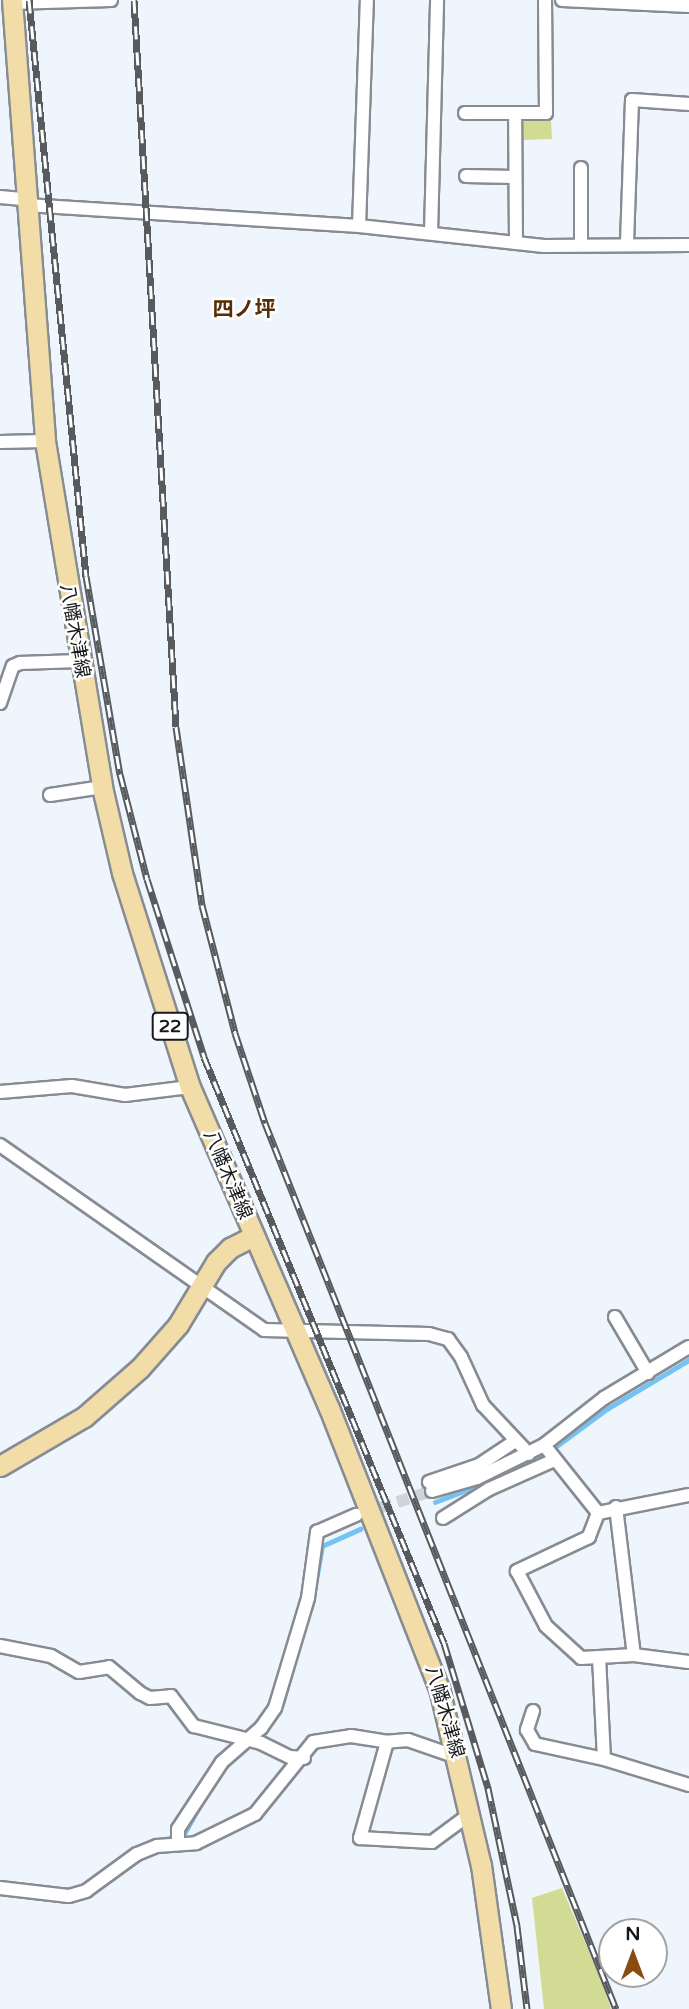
<!DOCTYPE html>
<html>
<head>
<meta charset="utf-8">
<style>
	body { margin:0 }
	#map { position:relative; width:689px; height:2009px; overflow:hidden; background:#eff5fc; font-family:"Varela Round","Noto Sans JP",sans-serif }
	div>[style] { position:absolute }
	.green>* { inset:0; background:#d2db94 }
	.stream>* { height:4.5px; margin:-2.25px; padding:0 2.25px; transform-origin:2.25px; border-radius:2.25px; background:#76c2f3 }
	.street-tunnel>* { height:12px; margin-top:-6px; transform-origin:0; background:repeating-linear-gradient(90deg,#ced4da 0 12px,transparent 0 18px) }
	.roads { filter:drop-shadow(2px 0 #878c93) drop-shadow(-2px 0 #878c93) drop-shadow(0 2px #878c93) drop-shadow(0 -2px #878c93) }
	.street>* { height:12px; margin:-6px; padding:0 6px; transform-origin:6px; border-radius:6px; background:#fff }
	.primary>* { height:19px; margin:-9.5px; padding:0 9.5px; transform-origin:9.5px; border-radius:9.5px; background:#f2dda9 }
	.rail>* { height:7px; margin-top:-3.5px; transform-origin:0; background:repeating-linear-gradient(90deg,#fff 0 13px,#575a5e 0 26px); box-sizing:border-box; border-block:2px solid #575a5e }
	span { translate:-50% -50%; white-space:nowrap; text-align:center; line-height:1.15; -webkit-text-stroke:5px #fff; paint-order:stroke }
	.shield-label span { padding:2px 5px; background:#fff; border:2px solid; border-radius:5px; -webkit-text-stroke-width:0 }
	.shield-label { font-size:18px; color:#16181a; font-weight:700 }
	.street-label { font-size:19px; color:#16181a }
	.neighbourhood-label { font-size:21px; color:#582d05; font-weight:700 }
	.north { position:absolute; left:598px; top:1918px; width:70px; height:70px; box-sizing:border-box; background:#fff; border:2px solid #a2a3a3; border-radius:50%; rotate:0deg; font-size:19px; font-weight:700; line-height:28px; text-align:center; color:#16181a }
	.north::after { content:''; display:block; margin:auto; width:24px; height:32px; background:#894b0f; clip-path:polygon(50% 0,100% 100%,50% 72%,0 100%) }
</style>
</head>
<body>
<div id="map">
	<div class="green">
		<div style="clip-path:polygon(526px 119px,551px 119px,552px 139px,520px 140px,519px 125px)"></div>
		<div style="clip-path:polygon(562px 1888px,601px 1980px,611px 2009px,544px 2009px,532px 1898px)"></div>
	</div>
	<div class="stream">
		<div style="left:535px;top:1462px;width:89px;rotate:-36.4deg"></div>
		<div style="left:607px;top:1409px;width:96px;rotate:-30.9deg"></div>
		<div style="left:435px;top:1502px;width:81px;rotate:-20.9deg"></div>
		<div style="left:311px;top:1608px;width:63px;rotate:-79.9deg"></div>
		<div style="left:322px;top:1546px;width:42px;rotate:-24.1deg"></div>
		<div style="left:282px;top:1704px;width:40px;rotate:-74deg"></div>
		<div style="left:144px;top:1845px;width:41px;rotate:-15.4deg"></div>
		<div style="left:184px;top:1834px;width:33px;rotate:-61deg"></div>
		<div style="left:35px;top:1887px;width:36px;rotate:5deg"></div>
	</div>
	<div class="street-tunnel">
		<div style="left:363px;top:1513px;width:72px;rotate:-17.7deg"></div>
	</div>
	<div class="roads">
		<div class="street">
			<div style="left:562px;top:0;width:127px;rotate:2.7deg"></div>
			<div style="left:12px;top:3px;width:99px;rotate:-1.7deg"></div>
			<div style="left:465px;top:113px;width:50px"></div>
			<div style="left:466px;top:176px;width:49px;rotate:1.2deg"></div>
			<div style="left:0;top:197px;width:25px;rotate:5deg"></div>
			<div style="left:26px;top:205px;width:334px;rotate:3.6deg"></div>
			<div style="left:359px;top:226px;width:186px;rotate:6.2deg"></div>
			<div style="left:544px;top:246px;width:145px;rotate:-0.4deg"></div>
			<div style="left:359px;top:226px;width:226px;rotate:-88deg"></div>
			<div style="left:431px;top:233px;width:233px;rotate:-88.5deg"></div>
			<div style="left:516px;top:243px;width:130px;rotate:-90.4deg"></div>
			<div style="left:515px;top:113px;width:31px"></div>
			<div style="left:546px;top:113px;width:113px;rotate:-90.5deg"></div>
			<div style="left:627px;top:243px;width:143px;rotate:-88deg"></div>
			<div style="left:632px;top:100px;width:57px;rotate:4deg"></div>
			<div style="left:581px;top:245px;width:77px;rotate:-90deg"></div>
			<div style="left:0;top:442px;width:45px;rotate:-1.3deg"></div>
			<div style="left:0;top:703px;width:39px;rotate:-71deg"></div>
			<div style="left:13px;top:666px;width:8px;rotate:-23deg"></div>
			<div style="left:20px;top:663px;width:59px;rotate:-1.9deg"></div>
			<div style="left:50px;top:795px;width:53px;rotate:-8.7deg"></div>
			<div style="left:0;top:1092px;width:72px;rotate:-4.8deg"></div>
			<div style="left:72px;top:1086px;width:54px;rotate:9.6deg"></div>
			<div style="left:125px;top:1095px;width:65px;rotate:-7deg"></div>
			<div style="left:0;top:1145px;width:322px;rotate:35deg"></div>
			<div style="left:264px;top:1330px;width:165px;rotate:1.4deg"></div>
			<div style="left:429px;top:1334px;width:20px;rotate:15deg"></div>
			<div style="left:448px;top:1339px;width:22px;rotate:54deg"></div>
			<div style="left:461px;top:1357px;width:53px;rotate:65.4deg"></div>
			<div style="left:483px;top:1405px;width:67px;rotate:46.8deg"></div>
			<div style="left:615px;top:1317px;width:65px;rotate:59.5deg"></div>
			<div style="left:544px;top:1445px;width:87px;rotate:51.5deg"></div>
			<div style="left:598px;top:1513px;width:93px;rotate:-11.2deg"></div>
			<div style="left:429px;top:1482px;width:53px;rotate:-18.8deg"></div>
			<div style="left:479px;top:1465px;width:43px;rotate:-33.7deg"></div>
			<div style="left:432px;top:1491px;width:47px;rotate:-16.1deg"></div>
			<div style="left:477px;top:1478px;width:75px;rotate:-26.2deg"></div>
			<div style="left:544px;top:1445px;width:76px;rotate:-38.1deg"></div>
			<div style="left:604px;top:1398px;width:99px;rotate:-31deg"></div>
			<div style="left:616px;top:1507px;width:149px;rotate:83.1deg"></div>
			<div style="left:598px;top:1513px;width:26px;rotate:111deg"></div>
			<div style="left:589px;top:1537px;width:80px;rotate:154.7deg"></div>
			<div style="left:517px;top:1571px;width:62px;rotate:62.2deg"></div>
			<div style="left:546px;top:1626px;width:47px;rotate:42.4deg"></div>
			<div style="left:581px;top:1658px;width:53px;rotate:-3.2deg"></div>
			<div style="left:634px;top:1655px;width:55px;rotate:7.3deg"></div>
			<div style="left:443px;top:1518px;width:54px;rotate:-32.2deg"></div>
			<div style="left:489px;top:1489px;width:71px;rotate:-24deg"></div>
			<div style="left:0;top:1646px;width:52px;rotate:11.1deg"></div>
			<div style="left:51px;top:1656px;width:32px;rotate:30deg"></div>
			<div style="left:79px;top:1672px;width:30px;rotate:-9deg"></div>
			<div style="left:109px;top:1667px;width:40px;rotate:40deg"></div>
			<div style="left:140px;top:1693px;width:11px;rotate:27deg"></div>
			<div style="left:150px;top:1698px;width:21px;rotate:-5deg"></div>
			<div style="left:171px;top:1696px;width:38px;rotate:53deg"></div>
			<div style="left:194px;top:1726px;width:69px;rotate:14.2deg"></div>
			<div style="left:261px;top:1743px;width:32px;rotate:26deg"></div>
			<div style="left:290px;top:1757px;width:14px;rotate:4deg"></div>
			<div style="left:599px;top:1657px;width:102px;rotate:87.2deg"></div>
			<div style="left:604px;top:1759px;width:89px;rotate:17deg"></div>
			<div style="left:533px;top:1711px;width:20px;rotate:108deg"></div>
			<div style="left:527px;top:1730px;width:16px;rotate:60deg"></div>
			<div style="left:535px;top:1744px;width:71px;rotate:12.3deg"></div>
			<div style="left:457px;top:1757px;width:52px;rotate:-160.9deg"></div>
			<div style="left:408px;top:1740px;width:21px;rotate:175deg"></div>
			<div style="left:387px;top:1742px;width:100px;rotate:105.7deg"></div>
			<div style="left:360px;top:1838px;width:72px;rotate:3.2deg"></div>
			<div style="left:432px;top:1842px;width:47px;rotate:-36.4deg"></div>
			<div style="left:178px;top:1843px;width:14px;rotate:-90deg"></div>
			<div style="left:178px;top:1829px;width:80px;rotate:-56.7deg"></div>
			<div style="left:222px;top:1762px;width:52px;rotate:-41.1deg"></div>
			<div style="left:261px;top:1728px;width:24px;rotate:-55deg"></div>
			<div style="left:275px;top:1708px;width:115px;rotate:-73.3deg"></div>
			<div style="left:308px;top:1598px;width:67px;rotate:-82.2deg"></div>
			<div style="left:317px;top:1532px;width:43px;rotate:-23.6deg"></div>
			<div style="left:0;top:1888px;width:69px;rotate:6.6deg"></div>
			<div style="left:69px;top:1896px;width:18px;rotate:-16deg"></div>
			<div style="left:86px;top:1891px;width:63px;rotate:-36deg"></div>
			<div style="left:137px;top:1854px;width:22px;rotate:-22deg"></div>
			<div style="left:157px;top:1846px;width:39px;rotate:-4deg"></div>
			<div style="left:196px;top:1843px;width:66px;rotate:-26.2deg"></div>
			<div style="left:255px;top:1814px;width:92px;rotate:-51.1deg"></div>
			<div style="left:313px;top:1742px;width:38px;rotate:-9deg"></div>
			<div style="left:351px;top:1736px;width:36px;rotate:9deg"></div>
		</div>
		<div class="primary">
			<div style="left:12px;top:0;width:442px;rotate:85.7deg"></div>
			<div style="left:45px;top:441px;width:351px;rotate:80.6deg"></div>
			<div style="left:102px;top:787px;width:88px;rotate:76.9deg"></div>
			<div style="left:122px;top:873px;width:225px;rotate:72.4deg"></div>
			<div style="left:190px;top:1087px;width:350px;rotate:66.6deg"></div>
			<div style="left:329px;top:1408px;width:301px;rotate:68.6deg"></div>
			<div style="left:439px;top:1688px;width:182px;rotate:76.7deg"></div>
			<div style="left:481px;top:1865px;width:145px;rotate:82.1deg"></div>
			<div style="left:0;top:1466px;width:97px;rotate:-30.3deg"></div>
			<div style="left:84px;top:1417px;width:74px;rotate:-41.2deg"></div>
			<div style="left:140px;top:1368px;width:57px;rotate:-48.5deg"></div>
			<div style="left:178px;top:1325px;width:74px;rotate:-58.9deg"></div>
			<div style="left:216px;top:1262px;width:20px;rotate:-45deg"></div>
			<div style="left:230px;top:1248px;width:25px;rotate:-27deg"></div>
		</div>
	</div>
	<div class="rail">
		<div style="left:29px;top:0;width:579px;rotate:84.35deg"></div>
		<div style="left:86px;top:576px;width:201px;rotate:80.3deg"></div>
		<div style="left:120px;top:774px;width:108px;rotate:75.6deg"></div>
		<div style="left:147px;top:879px;width:187px;rotate:72.2deg"></div>
		<div style="left:204px;top:1057px;width:633px;rotate:67.73deg"></div>
		<div style="left:444px;top:1643px;width:152px;rotate:73.1deg"></div>
		<div style="left:488px;top:1788px;width:141px;rotate:78.1deg"></div>
		<div style="left:517px;top:1926px;width:84px;rotate:83.1deg"></div>
		<div style="left:134px;top:0;width:728px;rotate:86.69deg"></div>
		<div style="left:176px;top:727px;width:180px;rotate:81.7deg"></div>
		<div style="left:202px;top:905px;width:132px;rotate:75.5deg"></div>
		<div style="left:235px;top:1033px;width:95px;rotate:71.6deg"></div>
		<div style="left:265px;top:1123px;width:953px;rotate:68.39deg"></div>
	</div>
	<div class="shield-label">
		<span style="left:170px;top:1026px">22</span>
	</div>
	<div class="street-label">
		<span style="left:74px;top:631px;rotate:80deg">八幡木津線</span>
		<span style="left:227px;top:1175px;rotate:67deg">八幡木津線</span>
		<span style="left:444px;top:1712px;rotate:74deg">八幡木津線</span>
	</div>
	<div class="neighbourhood-label">
		<span style="left:244px;top:310px">四ノ坪</span>
	</div>
	<div class="north">N</div>
</div>
</body>
</html>
